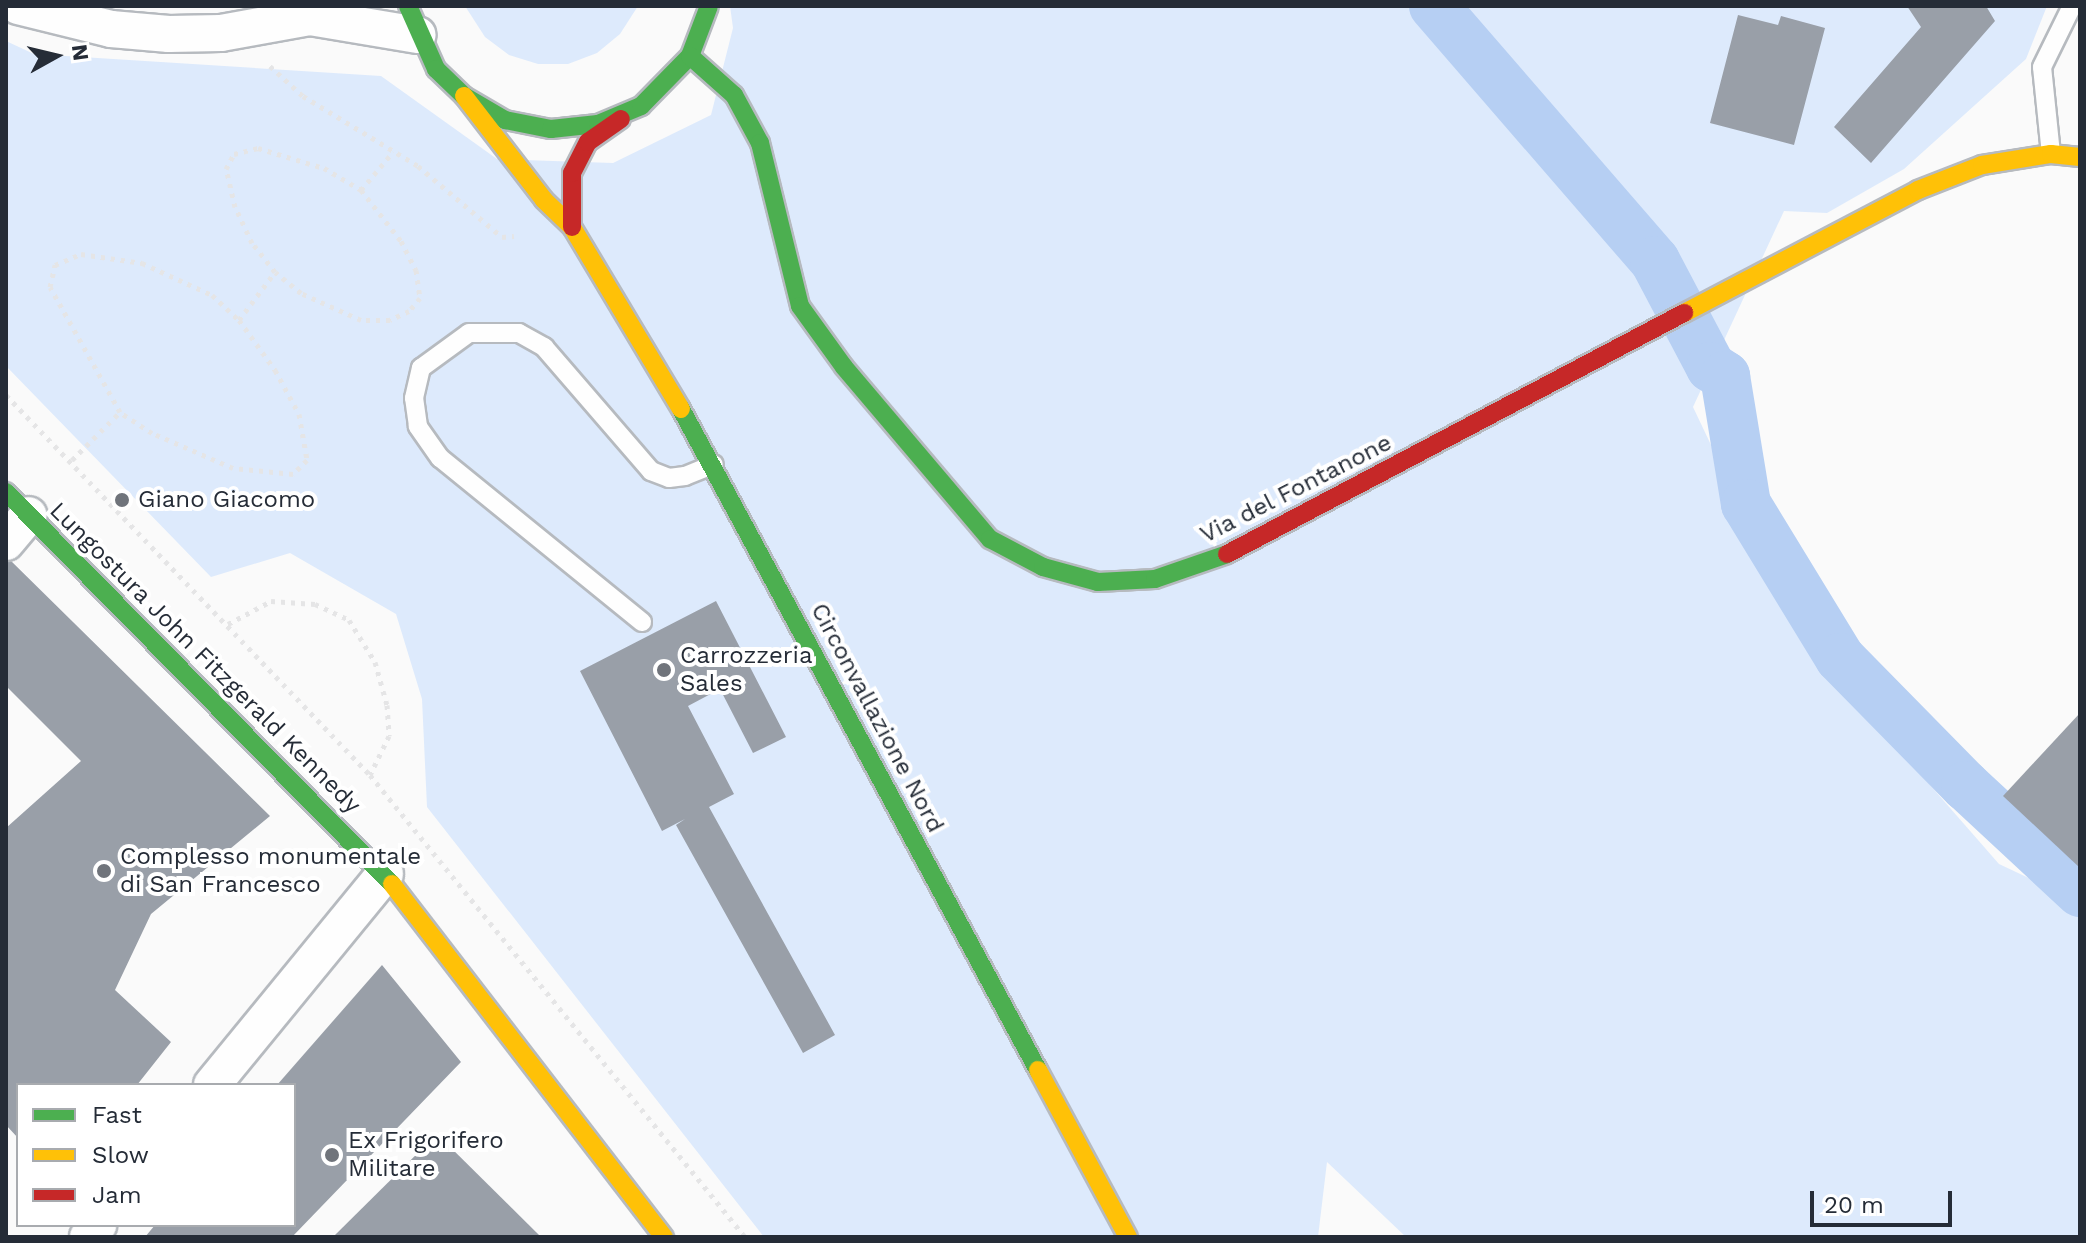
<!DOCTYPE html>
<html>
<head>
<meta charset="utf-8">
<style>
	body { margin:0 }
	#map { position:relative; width:2086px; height:1243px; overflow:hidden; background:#fafafa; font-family:"Work Sans",sans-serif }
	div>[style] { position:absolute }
	.green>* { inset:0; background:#ddeafc }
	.canal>* { height:50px; margin:-25px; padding:0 25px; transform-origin:25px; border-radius:25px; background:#b6cff3 }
	.building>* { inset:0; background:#999fa8 }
	.path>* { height:5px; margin-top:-2.5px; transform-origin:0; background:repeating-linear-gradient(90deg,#e5e5e6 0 4px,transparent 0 10px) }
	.roads { filter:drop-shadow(2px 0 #b6babf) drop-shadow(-2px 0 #b6babf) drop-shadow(0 2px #b6babf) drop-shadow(0 -2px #b6babf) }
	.lane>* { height:18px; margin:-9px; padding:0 9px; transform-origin:9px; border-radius:9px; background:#fefefe }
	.street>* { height:36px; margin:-18px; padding:0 18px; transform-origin:18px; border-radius:18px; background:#fefefe }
	.fast>* { height:18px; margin:-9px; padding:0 9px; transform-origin:9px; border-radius:9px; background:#4caf50 }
	.slow>* { height:18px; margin:-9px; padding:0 9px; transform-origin:9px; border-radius:9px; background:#ffc107 }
	.jam>* { height:18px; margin:-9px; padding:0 9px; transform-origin:9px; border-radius:9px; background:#c62828 }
	.dots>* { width:22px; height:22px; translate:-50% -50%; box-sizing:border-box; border:4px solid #fff; border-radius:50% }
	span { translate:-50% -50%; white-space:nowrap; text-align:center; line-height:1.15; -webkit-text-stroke:8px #fff; paint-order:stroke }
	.street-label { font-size:24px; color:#252c37 }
	.poi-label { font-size:24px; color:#252c37 }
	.left { translate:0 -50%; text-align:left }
	.frame { position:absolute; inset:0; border:8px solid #252c37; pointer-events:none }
	.legend { position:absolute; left:16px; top:1083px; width:280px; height:144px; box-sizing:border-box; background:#fff; border:2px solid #a8abaf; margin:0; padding:10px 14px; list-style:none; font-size:24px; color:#252c37 }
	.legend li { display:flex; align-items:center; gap:16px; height:40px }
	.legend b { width:40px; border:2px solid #a8abaf }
	.north { position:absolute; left:16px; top:16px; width:80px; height:80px; -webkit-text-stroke:6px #fff; paint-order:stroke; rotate:82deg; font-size:22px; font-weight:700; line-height:32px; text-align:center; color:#252c37 }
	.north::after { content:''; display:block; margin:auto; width:28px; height:36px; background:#252c37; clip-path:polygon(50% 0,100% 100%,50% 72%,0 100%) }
	.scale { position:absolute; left:1810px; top:1191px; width:142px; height:36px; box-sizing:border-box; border:4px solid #252c37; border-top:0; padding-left:10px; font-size:24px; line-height:28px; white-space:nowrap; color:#252c37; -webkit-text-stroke:6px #fff; paint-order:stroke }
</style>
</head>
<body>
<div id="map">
	<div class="green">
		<div style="clip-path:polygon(465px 6px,638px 6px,620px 34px,597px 53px,568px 64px,538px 64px,509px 55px,485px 37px)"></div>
		<div style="clip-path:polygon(730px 6px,2047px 6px,2026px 59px,1904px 169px,1827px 213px,1784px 211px,1693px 407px,1804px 641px,1999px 864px,2080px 902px,2080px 1237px,1406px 1237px,1327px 1162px,1318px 1237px,764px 1237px,427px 807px,422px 699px,396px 614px,290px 553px,211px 577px,6px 366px,6px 41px,34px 54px,381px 76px,497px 159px,613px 163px,711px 115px,733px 28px)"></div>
	</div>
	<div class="canal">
		<div style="left:1434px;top:6px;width:337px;rotate:49.1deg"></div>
		<div style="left:1655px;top:261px;width:120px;rotate:62.2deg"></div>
		<div style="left:1711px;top:367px;width:17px;rotate:33deg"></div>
		<div style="left:1725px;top:376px;width:130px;rotate:80.7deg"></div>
		<div style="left:1746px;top:504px;width:180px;rotate:58.6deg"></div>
		<div style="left:1840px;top:658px;width:180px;rotate:45.5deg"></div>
		<div style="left:1966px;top:786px;width:156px;rotate:42.9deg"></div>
	</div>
	<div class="building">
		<div style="clip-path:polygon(1907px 6px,1986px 6px,1995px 21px,1871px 163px,1834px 127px,1921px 27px)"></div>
		<div style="clip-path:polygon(1738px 15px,1778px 25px,1781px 16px,1825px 28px,1794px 145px,1710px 123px)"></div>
		<div style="clip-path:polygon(8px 558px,270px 816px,151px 914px,115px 990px,171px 1042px,137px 1085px,18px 1085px,18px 1138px,6px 1125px,6px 828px,81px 761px,6px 686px)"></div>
		<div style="clip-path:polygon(716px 601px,786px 737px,753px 753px,720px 689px,688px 706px,734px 794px,709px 807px,835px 1035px,803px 1053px,676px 825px,685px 819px,662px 831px,580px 671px)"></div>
		<div style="clip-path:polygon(2080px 713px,2080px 868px,2003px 796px)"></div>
		<div style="clip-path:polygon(382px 965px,461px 1062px,292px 1237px,145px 1237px,155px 1225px,294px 1225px,294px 1085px,277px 1085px)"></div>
		<div style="clip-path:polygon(437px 1134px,541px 1237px,333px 1237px)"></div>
	</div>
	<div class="path">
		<div style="left:270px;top:66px;width:45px;rotate:42.3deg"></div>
		<div style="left:303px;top:96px;width:135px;rotate:31.3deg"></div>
		<div style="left:418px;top:166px;width:110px;rotate:40.2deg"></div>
		<div style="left:502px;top:237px;width:12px;rotate:-5deg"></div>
		<div style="left:258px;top:148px;width:69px;rotate:16.9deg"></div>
		<div style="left:324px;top:168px;width:43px;rotate:30.7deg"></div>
		<div style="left:361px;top:190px;width:65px;rotate:51.9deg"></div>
		<div style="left:401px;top:241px;width:33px;rotate:63deg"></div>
		<div style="left:416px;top:270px;width:28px;rotate:82deg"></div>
		<div style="left:420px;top:298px;width:17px;rotate:130deg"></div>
		<div style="left:409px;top:311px;width:21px;rotate:155deg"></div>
		<div style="left:390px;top:320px;width:29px;rotate:180deg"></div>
		<div style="left:361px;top:320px;width:66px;rotate:-155.8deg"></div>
		<div style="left:301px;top:293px;width:33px;rotate:-141deg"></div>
		<div style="left:275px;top:272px;width:37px;rotate:-128deg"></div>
		<div style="left:252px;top:243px;width:40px;rotate:-115deg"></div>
		<div style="left:235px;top:207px;width:39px;rotate:-103deg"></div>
		<div style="left:226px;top:169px;width:17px;rotate:-62deg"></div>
		<div style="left:234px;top:154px;width:25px;rotate:-14deg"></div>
		<div style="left:361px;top:190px;width:50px;rotate:-49.9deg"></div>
		<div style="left:81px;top:254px;width:62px;rotate:8.4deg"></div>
		<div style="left:142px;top:263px;width:77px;rotate:24.6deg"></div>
		<div style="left:212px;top:295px;width:37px;rotate:43deg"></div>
		<div style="left:239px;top:320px;width:62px;rotate:54.2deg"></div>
		<div style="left:275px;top:370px;width:50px;rotate:61.4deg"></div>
		<div style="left:299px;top:414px;width:47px;rotate:80.1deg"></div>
		<div style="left:307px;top:460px;width:20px;rotate:135deg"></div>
		<div style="left:293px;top:474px;width:60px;rotate:-174.3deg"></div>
		<div style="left:233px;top:468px;width:88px;rotate:-156.6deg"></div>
		<div style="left:152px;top:433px;width:38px;rotate:-147deg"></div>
		<div style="left:120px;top:412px;width:143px;rotate:-119.2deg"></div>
		<div style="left:50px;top:287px;width:23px;rotate:-77deg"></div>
		<div style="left:55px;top:265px;width:28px;rotate:-23deg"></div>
		<div style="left:239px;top:320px;width:60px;rotate:-53.1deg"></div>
		<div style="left:6px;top:395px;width:526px;rotate:46.23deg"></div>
		<div style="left:370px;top:775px;width:595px;rotate:50.93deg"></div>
		<div style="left:72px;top:460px;width:68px;rotate:-45deg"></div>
		<div style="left:228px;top:624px;width:49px;rotate:-28.1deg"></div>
		<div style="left:271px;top:601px;width:44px;rotate:3.9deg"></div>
		<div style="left:315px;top:604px;width:38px;rotate:25deg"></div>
		<div style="left:349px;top:620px;width:49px;rotate:58.2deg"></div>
		<div style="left:375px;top:662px;width:45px;rotate:74.4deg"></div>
		<div style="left:387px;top:705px;width:31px;rotate:86deg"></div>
		<div style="left:389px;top:736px;width:43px;rotate:116deg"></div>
	</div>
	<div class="roads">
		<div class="lane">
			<div style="left:2051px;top:154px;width:87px;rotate:-95.9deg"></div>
			<div style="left:2042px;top:67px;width:68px;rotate:-63.8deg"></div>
			<div style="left:642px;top:622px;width:260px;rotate:-140.9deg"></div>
			<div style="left:440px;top:458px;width:39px;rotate:-125deg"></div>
			<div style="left:418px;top:426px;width:28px;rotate:-98deg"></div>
			<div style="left:414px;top:398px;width:31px;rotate:-77deg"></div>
			<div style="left:421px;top:368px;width:59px;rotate:-36.1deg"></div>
			<div style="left:469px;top:333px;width:50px"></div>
			<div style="left:519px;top:333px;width:29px;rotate:29deg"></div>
			<div style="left:544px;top:347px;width:164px;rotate:49.2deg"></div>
			<div style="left:651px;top:471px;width:19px;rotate:21deg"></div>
			<div style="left:669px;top:478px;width:16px;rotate:-7deg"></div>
			<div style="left:685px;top:476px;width:31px;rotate:-22deg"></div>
		</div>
		<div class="street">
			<div style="left:18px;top:6px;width:96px;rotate:13.9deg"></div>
			<div style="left:111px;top:29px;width:58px;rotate:4.9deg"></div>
			<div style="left:169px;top:34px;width:52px;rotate:-1.1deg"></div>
			<div style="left:221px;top:33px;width:90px;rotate:-10.2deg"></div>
			<div style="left:310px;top:17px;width:109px;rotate:9.5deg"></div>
			<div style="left:6px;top:542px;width:35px;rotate:-50deg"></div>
			<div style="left:212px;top:1085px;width:273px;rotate:-50.7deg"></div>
			<div style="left:88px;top:1237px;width:16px;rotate:-50deg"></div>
		</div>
		<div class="fast">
			<div style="left:408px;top:6px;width:69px;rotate:66deg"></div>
			<div style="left:436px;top:69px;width:39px;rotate:44deg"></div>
			<div style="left:464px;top:96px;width:48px;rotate:30.3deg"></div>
			<div style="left:505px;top:120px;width:47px;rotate:11.1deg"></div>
			<div style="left:551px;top:129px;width:47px;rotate:-6.1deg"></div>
			<div style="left:598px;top:124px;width:47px;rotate:-22.7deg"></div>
			<div style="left:641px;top:106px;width:70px;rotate:-45.6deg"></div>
			<div style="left:690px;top:56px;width:53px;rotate:-69.2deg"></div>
			<div style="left:690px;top:56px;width:59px;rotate:41.6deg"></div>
			<div style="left:734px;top:95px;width:55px;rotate:61.6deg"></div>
			<div style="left:760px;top:143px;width:168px;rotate:76.2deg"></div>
			<div style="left:800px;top:306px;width:75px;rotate:54.2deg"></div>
			<div style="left:844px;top:367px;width:226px;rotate:49.7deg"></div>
			<div style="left:990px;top:539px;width:60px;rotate:27.8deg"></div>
			<div style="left:1043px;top:567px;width:57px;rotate:15.3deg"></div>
			<div style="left:1098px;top:582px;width:57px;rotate:-3deg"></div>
			<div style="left:1155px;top:579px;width:76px;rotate:-19.1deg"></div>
			<div style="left:681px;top:409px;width:751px;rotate:61.63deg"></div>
			<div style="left:6px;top:492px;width:550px;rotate:45.44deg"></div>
		</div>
		<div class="slow">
			<div style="left:464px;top:96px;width:131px;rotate:52.4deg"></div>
			<div style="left:544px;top:200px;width:39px;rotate:44deg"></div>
			<div style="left:572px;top:227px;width:212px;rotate:59.1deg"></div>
			<div style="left:1684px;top:313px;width:264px;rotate:-27.7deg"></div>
			<div style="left:1918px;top:190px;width:69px;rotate:-21.3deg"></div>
			<div style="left:1982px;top:165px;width:70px;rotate:-9.1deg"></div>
			<div style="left:2051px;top:154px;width:29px;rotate:6deg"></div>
			<div style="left:392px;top:884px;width:446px;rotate:52.4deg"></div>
			<div style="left:1038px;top:1070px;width:190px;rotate:61.7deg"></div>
		</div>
		<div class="jam">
			<div style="left:572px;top:227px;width:54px;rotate:-90deg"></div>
			<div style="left:572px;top:173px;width:35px;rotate:-63deg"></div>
			<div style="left:588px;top:142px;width:40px;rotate:-34.9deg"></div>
			<div style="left:1227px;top:554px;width:517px;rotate:-27.81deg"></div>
		</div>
	</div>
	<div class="dots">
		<div style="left:122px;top:500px;background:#70747b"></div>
		<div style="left:664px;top:670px;background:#70747b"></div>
		<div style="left:104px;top:871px;background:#70747b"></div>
		<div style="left:332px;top:1155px;background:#70747b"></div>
	</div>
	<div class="street-label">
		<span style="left:1296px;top:489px;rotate:-27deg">Via del Fontanone</span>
		<span style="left:205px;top:658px;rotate:45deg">Lungostura John Fitzgerald Kennedy</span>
		<span style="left:877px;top:718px;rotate:62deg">Circonvallazione Nord</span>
	</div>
	<div class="poi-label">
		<span class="left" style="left:138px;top:500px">Giano Giacomo</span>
		<span class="left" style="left:680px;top:670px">Carrozzeria<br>Sales</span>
		<span class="left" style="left:120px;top:871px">Complesso monumentale<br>di San Francesco</span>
		<span class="left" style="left:348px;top:1155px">Ex Frigorifero<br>Militare</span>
	</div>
	<div class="frame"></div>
	<ul class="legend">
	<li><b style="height:10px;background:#4caf50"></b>Fast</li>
	<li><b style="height:10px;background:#ffc107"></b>Slow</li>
	<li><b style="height:10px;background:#c62828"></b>Jam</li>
	</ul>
	<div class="north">N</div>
	<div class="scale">20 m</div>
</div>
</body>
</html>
